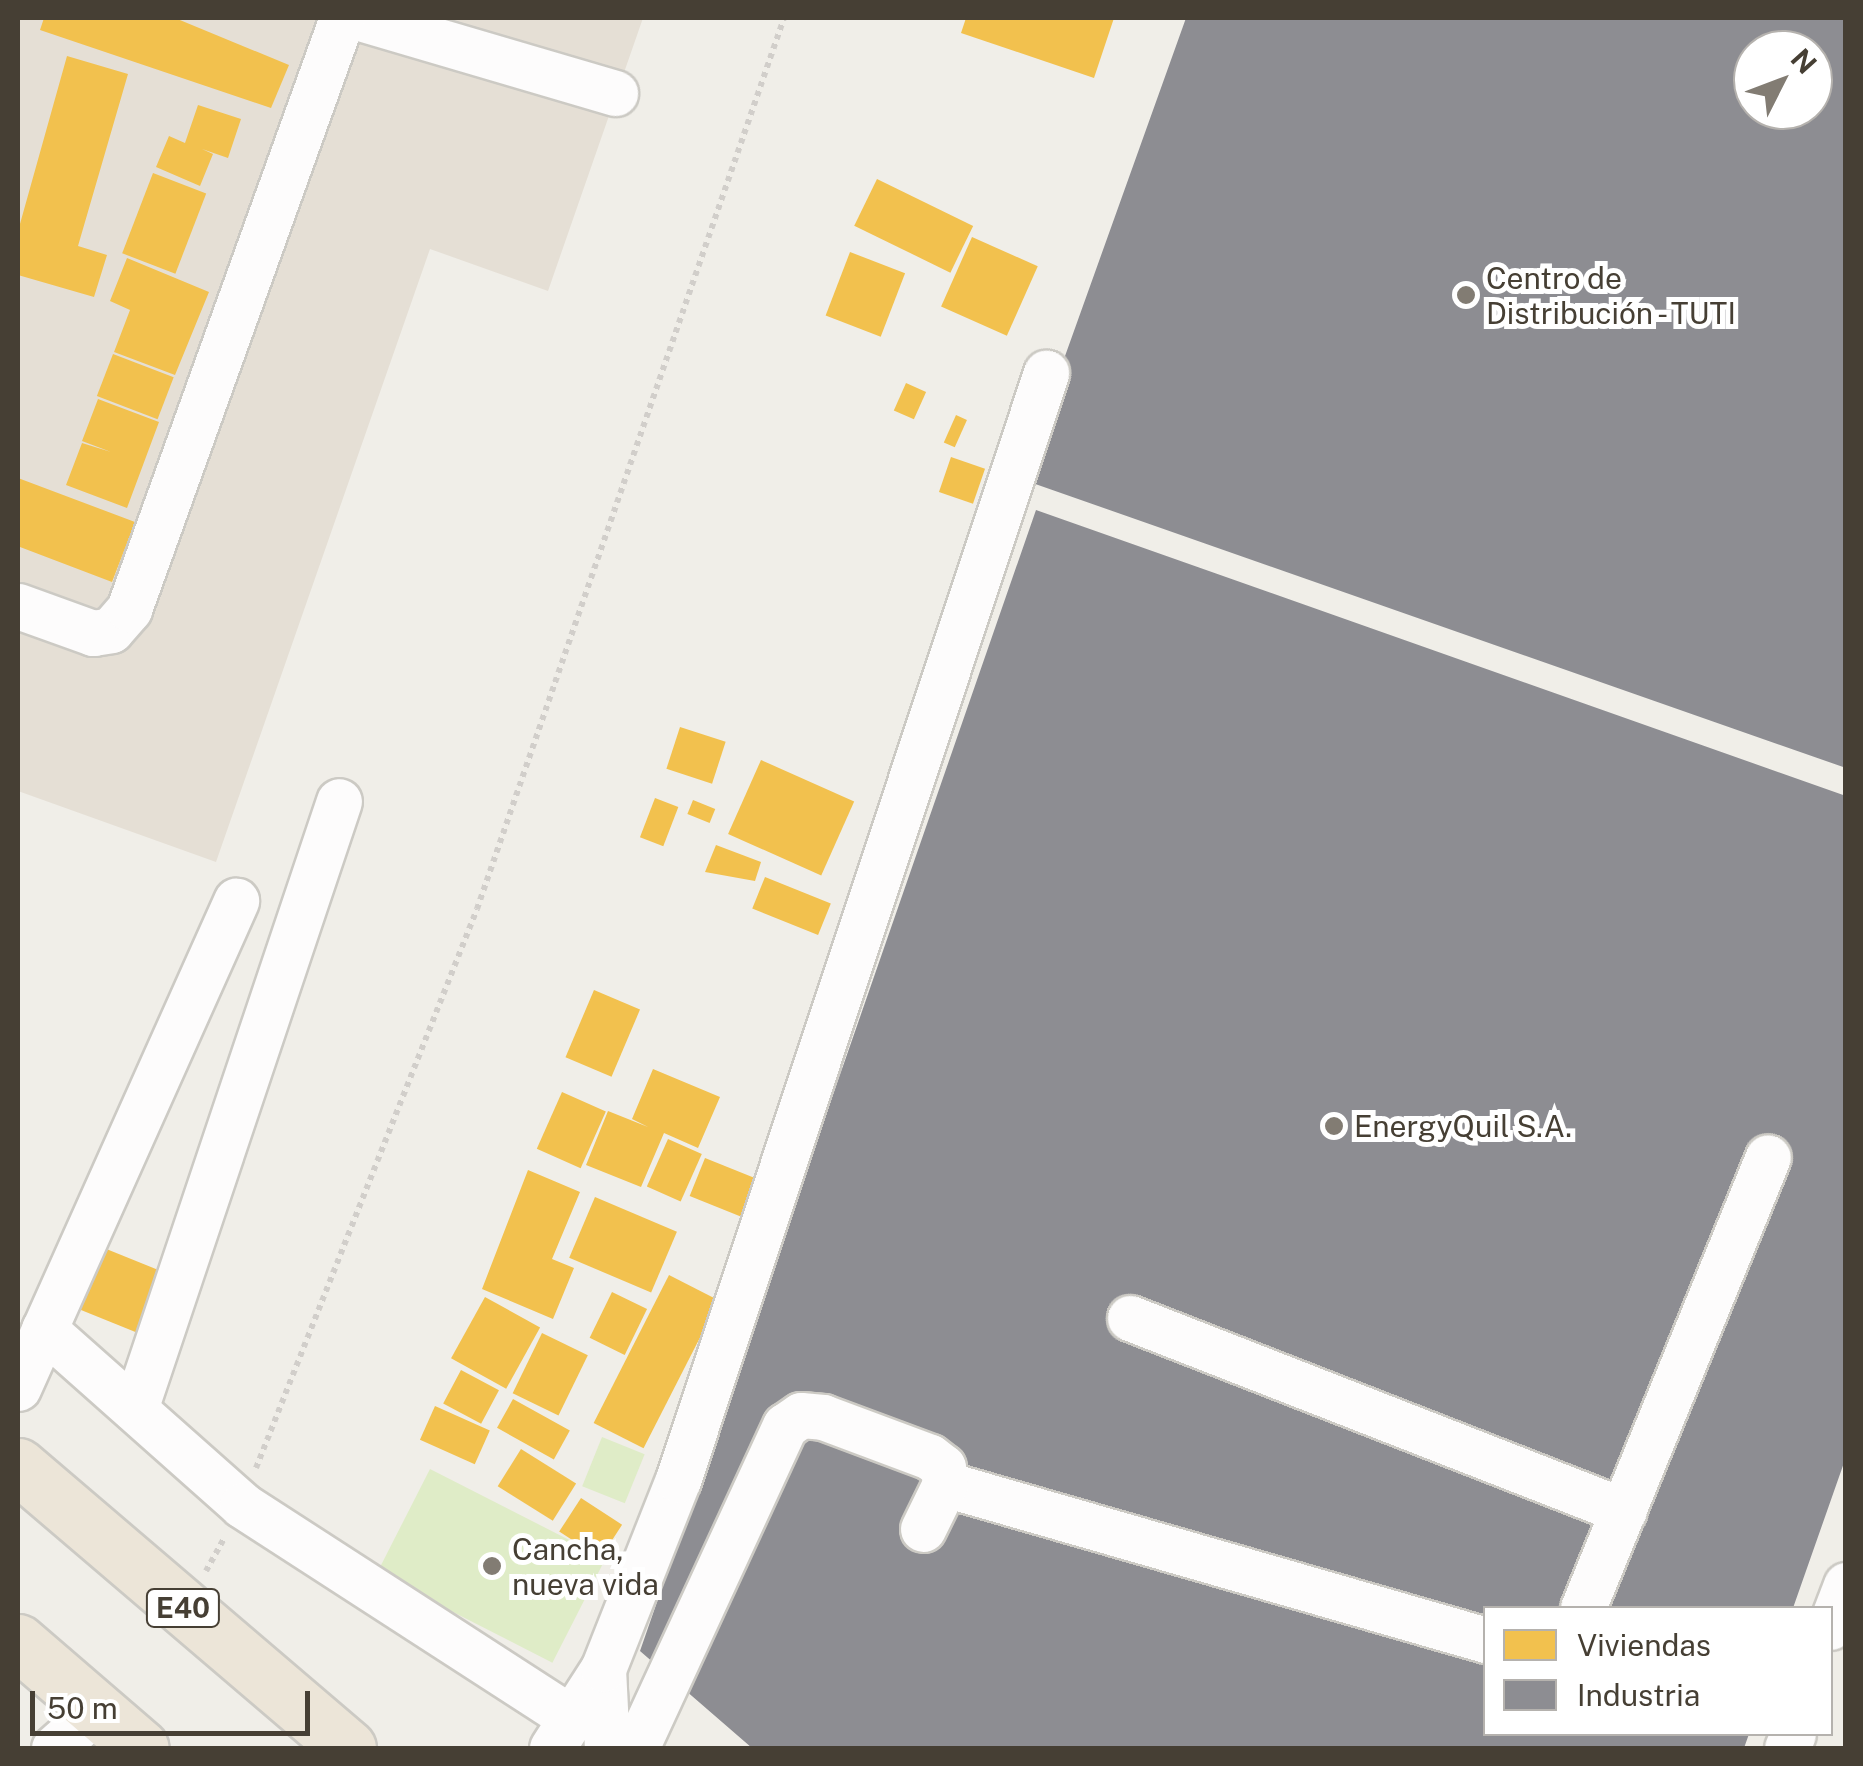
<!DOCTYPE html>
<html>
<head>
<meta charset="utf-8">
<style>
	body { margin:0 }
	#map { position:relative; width:1863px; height:1766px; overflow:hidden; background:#f0eee8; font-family:"Public Sans",sans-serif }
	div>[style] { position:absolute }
	.residential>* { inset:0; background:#e5dfd5 }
	.green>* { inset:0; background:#dfecc7; transform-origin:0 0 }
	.homes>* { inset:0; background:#f2c14e; transform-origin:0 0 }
	.industry>* { inset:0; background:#8d8d92 }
	.path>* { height:6px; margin-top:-3px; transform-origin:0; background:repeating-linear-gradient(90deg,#d1ceca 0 5px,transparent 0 10px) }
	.roads { filter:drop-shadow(2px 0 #cccac4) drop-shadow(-2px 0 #cccac4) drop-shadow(0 2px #cccac4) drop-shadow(0 -2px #cccac4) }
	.minor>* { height:45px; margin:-22.5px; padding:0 22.5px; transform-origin:22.5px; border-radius:22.5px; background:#fdfcfc }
	.highway>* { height:55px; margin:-27.5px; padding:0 27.5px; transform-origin:27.5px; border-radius:27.5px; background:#ece5d8 }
	.dots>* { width:28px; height:28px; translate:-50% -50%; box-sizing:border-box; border:5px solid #fff; border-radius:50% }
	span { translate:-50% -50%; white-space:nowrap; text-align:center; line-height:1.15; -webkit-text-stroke:10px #fff; paint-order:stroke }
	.shield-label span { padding:2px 8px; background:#fff; border:2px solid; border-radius:8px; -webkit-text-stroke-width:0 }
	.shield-label { font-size:28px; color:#463f34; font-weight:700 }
	.poi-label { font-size:30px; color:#463f34 }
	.left { translate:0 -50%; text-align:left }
	.frame { position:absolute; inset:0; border:20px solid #463f34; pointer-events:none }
	.legend { position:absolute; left:1483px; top:1606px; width:350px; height:130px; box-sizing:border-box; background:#fff; border:2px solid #b5b2ae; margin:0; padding:12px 18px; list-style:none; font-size:30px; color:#463f34 }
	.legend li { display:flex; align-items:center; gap:20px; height:50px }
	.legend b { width:50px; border:2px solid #b5b2ae }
	.north { position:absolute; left:1733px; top:30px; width:100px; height:100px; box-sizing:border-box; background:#fff; border:2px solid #b5b2ae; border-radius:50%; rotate:48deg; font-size:28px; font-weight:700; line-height:40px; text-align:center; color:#463f34 }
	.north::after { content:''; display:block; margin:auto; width:35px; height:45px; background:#827c73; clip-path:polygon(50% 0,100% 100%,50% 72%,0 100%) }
	.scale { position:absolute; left:30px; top:1691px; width:280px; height:45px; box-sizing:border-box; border:5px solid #463f34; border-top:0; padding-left:12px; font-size:30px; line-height:35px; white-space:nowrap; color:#463f34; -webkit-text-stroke:8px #fff; paint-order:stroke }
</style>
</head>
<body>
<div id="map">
	<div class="residential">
		<div style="clip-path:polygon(18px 18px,643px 18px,548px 291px,430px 249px,216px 862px,18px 791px)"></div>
	</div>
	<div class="green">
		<div style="left:602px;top:1437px;width:46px;height:53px;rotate:22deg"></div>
		<div style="left:430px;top:1469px;width:197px;height:117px;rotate:27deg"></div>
	</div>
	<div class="homes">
		<div style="clip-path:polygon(44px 18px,175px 18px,289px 65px,271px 108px,40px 30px)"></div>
		<div style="clip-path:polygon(966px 18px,1114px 18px,1094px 78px,961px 33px)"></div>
		<div style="clip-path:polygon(67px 56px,128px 74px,78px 246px,107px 255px,94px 297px,18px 275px,18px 231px)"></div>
		<div style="clip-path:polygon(198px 105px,241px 119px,228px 158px,202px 149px,213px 154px,200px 186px,156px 167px,169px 136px,185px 143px)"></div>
		<div style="left:153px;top:173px;width:57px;height:86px;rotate:21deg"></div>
		<div style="left:877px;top:179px;width:107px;height:52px;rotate:26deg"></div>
		<div style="left:972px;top:237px;width:72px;height:76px;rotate:24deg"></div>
		<div style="left:850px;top:252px;width:59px;height:68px;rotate:21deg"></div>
		<div style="clip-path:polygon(127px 258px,209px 292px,175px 375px,114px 352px,130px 310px,110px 301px)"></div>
		<div style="left:113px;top:354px;width:65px;height:45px;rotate:21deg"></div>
		<div style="left:906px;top:383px;width:22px;height:30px;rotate:24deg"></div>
		<div style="clip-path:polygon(98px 399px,159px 422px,127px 508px,66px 485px,82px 443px,111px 452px,82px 441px)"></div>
		<div style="left:956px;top:415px;width:12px;height:30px;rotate:24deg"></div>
		<div style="left:951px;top:457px;width:36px;height:37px;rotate:19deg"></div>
		<div style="clip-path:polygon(18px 478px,135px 522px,112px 582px,20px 547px,18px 553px)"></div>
		<div style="left:680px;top:727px;width:48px;height:44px;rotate:18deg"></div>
		<div style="left:761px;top:760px;width:102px;height:81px;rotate:24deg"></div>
		<div style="left:655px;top:798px;width:25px;height:42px;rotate:21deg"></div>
		<div style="left:693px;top:800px;width:24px;height:15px;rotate:22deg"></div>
		<div style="clip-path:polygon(716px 845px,761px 862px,755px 881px,705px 872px)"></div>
		<div style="left:765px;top:877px;width:71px;height:34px;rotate:22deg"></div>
		<div style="left:594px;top:990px;width:50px;height:73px;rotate:23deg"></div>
		<div style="clip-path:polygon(653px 1069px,720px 1097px,698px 1148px,664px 1133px,641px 1187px,586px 1165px,608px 1111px,648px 1127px,632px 1119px)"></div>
		<div style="left:562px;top:1092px;width:48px;height:62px;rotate:24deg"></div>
		<div style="left:668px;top:1139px;width:37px;height:52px;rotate:24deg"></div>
		<div style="left:705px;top:1158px;width:55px;height:41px;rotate:22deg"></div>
		<div style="clip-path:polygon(528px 1170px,580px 1192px,552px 1259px,574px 1268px,553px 1319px,482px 1289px)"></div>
		<div style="left:595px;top:1197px;width:89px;height:66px;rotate:23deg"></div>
		<div style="left:94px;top:1244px;width:84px;height:66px;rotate:22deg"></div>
		<div style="left:669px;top:1275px;width:56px;height:166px;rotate:27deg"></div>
		<div style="left:612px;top:1292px;width:39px;height:51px;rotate:26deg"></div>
		<div style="left:485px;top:1297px;width:63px;height:70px;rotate:29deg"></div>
		<div style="left:542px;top:1333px;width:51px;height:67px;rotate:26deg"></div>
		<div style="left:461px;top:1370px;width:43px;height:38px;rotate:28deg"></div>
		<div style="left:513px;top:1399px;width:65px;height:33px;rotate:29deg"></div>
		<div style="left:435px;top:1406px;width:60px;height:37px;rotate:24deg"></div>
		<div style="left:521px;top:1449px;width:65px;height:44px;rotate:32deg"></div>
		<div style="left:581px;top:1498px;width:49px;height:40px;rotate:33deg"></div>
	</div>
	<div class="industry">
		<div style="clip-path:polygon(evenodd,1186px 18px,1846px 18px,1846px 768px,1021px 479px,1186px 18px,1753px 50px,1813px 50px,1813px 110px,1753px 110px,1753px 50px)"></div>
		<div style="clip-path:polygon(1036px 510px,1846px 796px,1846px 1457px,1793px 1608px,1486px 1608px,1486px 1734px,1749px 1734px,1744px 1748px,752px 1748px,640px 1651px)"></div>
	</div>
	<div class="path">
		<div style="left:256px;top:1468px;width:601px;rotate:-68.43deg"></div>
		<div style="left:477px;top:909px;width:942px;rotate:-70.99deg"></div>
		<div style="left:206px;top:1571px;width:38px;rotate:-61deg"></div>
	</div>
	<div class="roads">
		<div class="minor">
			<div style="left:360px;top:18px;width:266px;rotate:16.4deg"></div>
			<div style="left:18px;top:606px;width:80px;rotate:19.8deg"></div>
			<div style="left:93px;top:633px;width:18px;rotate:-9deg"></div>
			<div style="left:111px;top:630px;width:28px;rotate:-49deg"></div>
			<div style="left:129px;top:609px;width:628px;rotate:-70.18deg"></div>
			<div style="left:1130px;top:1318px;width:530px;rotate:21.34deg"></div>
			<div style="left:44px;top:1329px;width:265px;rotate:41.6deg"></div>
			<div style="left:242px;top:1505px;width:392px;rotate:32.9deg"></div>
			<div style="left:18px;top:1388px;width:534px;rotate:-65.88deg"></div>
			<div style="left:135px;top:1409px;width:641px;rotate:-71.45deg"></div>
			<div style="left:945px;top:1484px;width:563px;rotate:16.09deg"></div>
			<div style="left:1583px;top:1608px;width:487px;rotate:-67.7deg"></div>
			<div style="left:1830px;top:1627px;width:45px;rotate:-69.1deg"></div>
			<div style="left:603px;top:1669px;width:79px;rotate:87.1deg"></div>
			<div style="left:54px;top:1748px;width:57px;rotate:-41.5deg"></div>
			<div style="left:552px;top:1748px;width:94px;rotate:-57.2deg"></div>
			<div style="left:603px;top:1669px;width:203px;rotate:-68.4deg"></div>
			<div style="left:678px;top:1480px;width:1167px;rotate:-71.61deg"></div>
			<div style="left:636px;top:1748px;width:355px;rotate:-65.2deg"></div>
			<div style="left:785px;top:1426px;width:19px;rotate:-35deg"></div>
			<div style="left:801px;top:1415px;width:22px;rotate:5deg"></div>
			<div style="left:823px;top:1417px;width:114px;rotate:20.5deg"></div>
			<div style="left:930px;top:1457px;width:16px;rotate:38deg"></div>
			<div style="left:943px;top:1467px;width:17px;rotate:83deg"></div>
			<div style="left:945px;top:1484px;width:50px;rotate:116.1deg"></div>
			<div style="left:1787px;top:1748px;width:15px;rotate:-67deg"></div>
		</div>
		<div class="highway">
			<div style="left:18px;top:1466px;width:434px;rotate:40.5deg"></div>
			<div style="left:18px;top:1642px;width:162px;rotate:40.8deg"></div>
		</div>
	</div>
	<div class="dots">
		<div style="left:1466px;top:295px;background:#827c73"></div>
		<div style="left:1334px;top:1126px;background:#827c73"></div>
		<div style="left:492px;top:1566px;background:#827c73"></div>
	</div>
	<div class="shield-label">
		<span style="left:183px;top:1608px">E40</span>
	</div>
	<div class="poi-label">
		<span class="left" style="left:1486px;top:295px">Centro de<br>Distribución - TUTI</span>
		<span class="left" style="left:1354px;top:1126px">EnergyQuil S.A.</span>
		<span class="left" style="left:512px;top:1566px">Cancha,<br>nueva vida</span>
	</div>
	<div class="frame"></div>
	<ul class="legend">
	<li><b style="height:28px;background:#f2c14e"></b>Viviendas</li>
	<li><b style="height:28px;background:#8d8d92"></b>Industria</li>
	</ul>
	<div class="north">N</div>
	<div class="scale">50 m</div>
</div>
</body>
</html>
